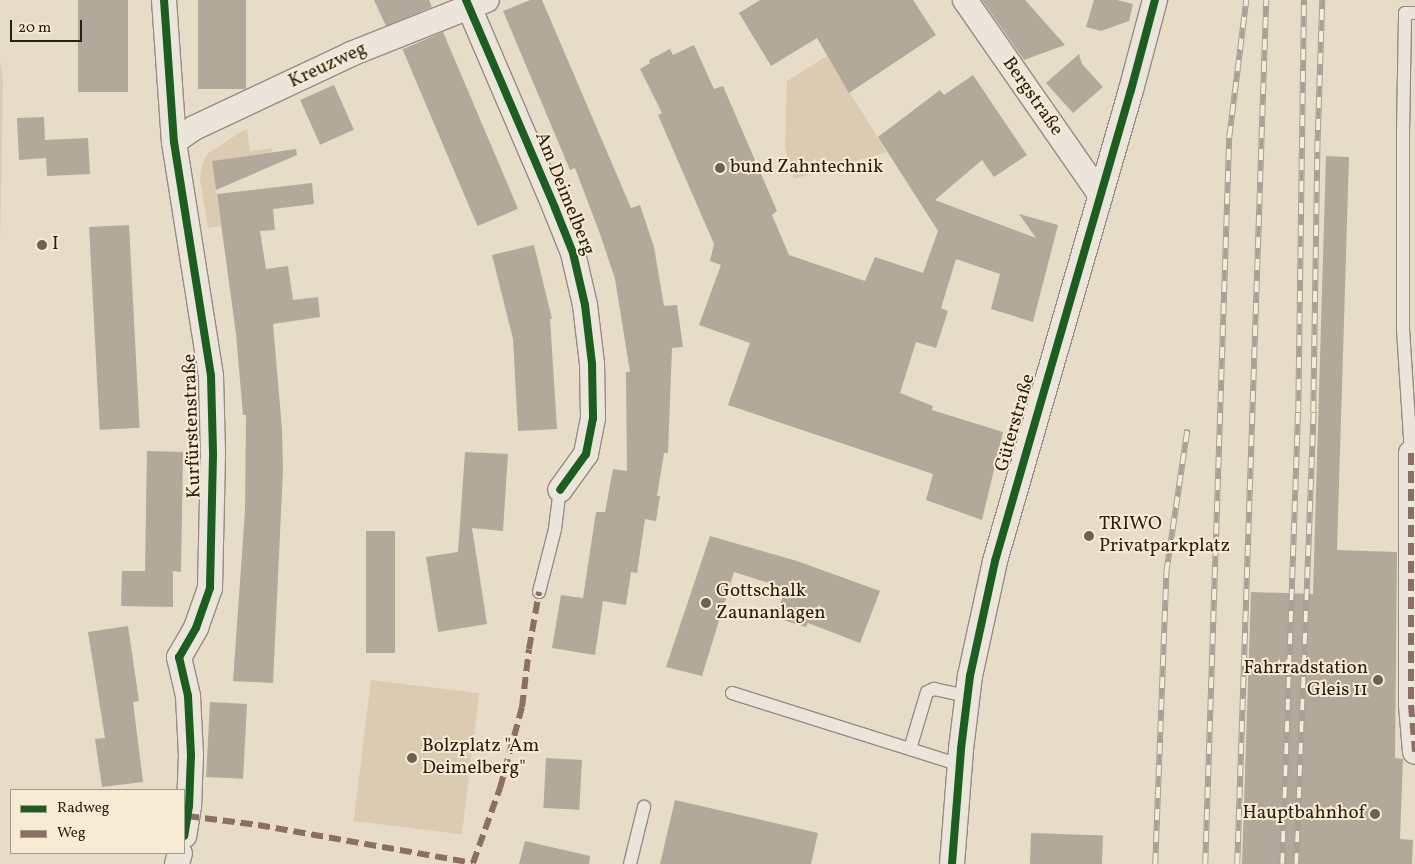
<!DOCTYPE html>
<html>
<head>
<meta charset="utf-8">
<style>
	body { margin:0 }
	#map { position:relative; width:1415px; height:864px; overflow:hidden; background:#e7dcc8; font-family:Vollkorn,serif }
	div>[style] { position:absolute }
	.green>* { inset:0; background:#dbccb1; transform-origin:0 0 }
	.building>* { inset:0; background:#b2a99b; transform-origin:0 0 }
	.roads { filter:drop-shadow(1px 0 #958d81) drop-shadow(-1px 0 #958d81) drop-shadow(0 1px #958d81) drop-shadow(0 -1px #958d81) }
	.lane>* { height:12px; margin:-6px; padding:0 6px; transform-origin:6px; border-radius:6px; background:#ebe5dc }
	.street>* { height:24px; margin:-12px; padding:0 12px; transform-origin:12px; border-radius:12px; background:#ebe5dc }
	.rail>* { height:5.5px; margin-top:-2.75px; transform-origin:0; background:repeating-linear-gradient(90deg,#f8ebd3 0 11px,#a7a198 0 22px); box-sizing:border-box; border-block:1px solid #a7a198 }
	.quiet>* { height:6px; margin-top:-3px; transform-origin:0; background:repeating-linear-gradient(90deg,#8d6e63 0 12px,transparent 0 18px) }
	.cycleway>* { height:8px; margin:-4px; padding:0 4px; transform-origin:4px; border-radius:4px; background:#1b5e20 }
	.dots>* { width:14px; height:14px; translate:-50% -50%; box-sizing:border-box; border:2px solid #f8ebd3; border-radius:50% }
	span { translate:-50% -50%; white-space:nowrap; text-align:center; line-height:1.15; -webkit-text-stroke:4px #f8ebd3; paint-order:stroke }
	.street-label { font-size:19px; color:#2a1f13 }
	.poi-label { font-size:19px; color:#2a1f13 }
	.left { translate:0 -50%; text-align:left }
	.right { translate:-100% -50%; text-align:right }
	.legend { position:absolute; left:10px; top:789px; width:175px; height:65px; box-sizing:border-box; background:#f8ebd3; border:1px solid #a69986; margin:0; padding:6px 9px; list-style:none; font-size:15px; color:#2a1f13 }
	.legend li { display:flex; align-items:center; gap:10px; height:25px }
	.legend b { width:25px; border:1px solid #a69986 }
	.scale { position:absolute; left:10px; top:20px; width:72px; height:22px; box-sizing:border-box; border:2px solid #2a1f13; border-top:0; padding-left:6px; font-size:15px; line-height:18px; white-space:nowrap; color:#2a1f13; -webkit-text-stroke:4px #f8ebd3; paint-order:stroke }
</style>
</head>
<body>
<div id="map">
	<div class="green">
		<div style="clip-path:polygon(827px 56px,887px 152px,794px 179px,785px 148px,787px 81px)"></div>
		<div style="clip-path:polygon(0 60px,3px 81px,0 244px)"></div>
		<div style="clip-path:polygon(247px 128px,250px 151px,272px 148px,272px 152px,212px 161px,221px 226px,208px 228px,200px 179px,202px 165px,207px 154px)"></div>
		<div style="left:371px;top:680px;width:109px;height:142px;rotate:7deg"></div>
	</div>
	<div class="building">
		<div style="left:78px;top:0;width:50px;height:92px"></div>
		<div style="left:198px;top:0;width:48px;height:89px"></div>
		<div style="clip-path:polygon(374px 0,429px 0,432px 7px,386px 26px)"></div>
		<div style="clip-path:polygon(530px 0,542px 0,631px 208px,640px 205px,654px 247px,664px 306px,677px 305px,683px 347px,672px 348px,668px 453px,664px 453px,657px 496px,660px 496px,656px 521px,645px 519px,637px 573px,631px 572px,626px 605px,603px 601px,595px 655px,552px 648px,561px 595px,583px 598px,596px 512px,605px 512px,613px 469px,627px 471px,626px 372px,630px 372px,615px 279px,600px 234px,575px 168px,570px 170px,503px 11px)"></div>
		<div style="clip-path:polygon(760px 0,913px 0,936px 35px,849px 93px,817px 38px,771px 66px,739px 13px)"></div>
		<div style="clip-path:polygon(982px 0,1025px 0,1065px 45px,1024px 60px)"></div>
		<div style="clip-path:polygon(1094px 0,1117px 0,1133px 4px,1129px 21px,1101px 31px,1086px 27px)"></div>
		<div style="left:443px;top:32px;width:192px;height:44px;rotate:67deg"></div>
		<div style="clip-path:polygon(694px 45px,714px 89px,723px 86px,777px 211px,772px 215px,789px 255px,865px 281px,875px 257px,923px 273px,938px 231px,878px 137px,940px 90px,944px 95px,973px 75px,1027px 155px,994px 177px,982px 160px,935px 200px,1036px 238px,1019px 214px,1058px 225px,1033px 322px,991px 309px,1000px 274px,956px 259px,941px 308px,948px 311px,936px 348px,916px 342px,900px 393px,933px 406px,932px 410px,1003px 432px,982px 520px,926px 500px,933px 474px,728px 405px,750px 343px,699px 325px,721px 265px,710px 261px,714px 244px,658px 115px,662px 113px,640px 69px,650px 63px,649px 60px,670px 49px,673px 55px)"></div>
		<div style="clip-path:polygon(1079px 54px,1082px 64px,1103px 87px,1073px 113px,1046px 83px)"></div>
		<div style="left:334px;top:85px;width:49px;height:37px;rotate:66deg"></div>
		<div style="clip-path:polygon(44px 117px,45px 140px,88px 138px,90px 174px,47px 176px,46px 158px,19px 160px,17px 118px)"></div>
		<div style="clip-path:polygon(296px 149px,297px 155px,216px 190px,212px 161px)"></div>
		<div style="clip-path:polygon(1326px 156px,1349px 157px,1337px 550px,1397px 552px,1395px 758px,1403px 759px,1400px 839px,1413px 840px,1412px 864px,1242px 864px,1251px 592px,1313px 594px)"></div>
		<div style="clip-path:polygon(312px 183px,314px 204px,273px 209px,275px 230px,260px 231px,266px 269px,288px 266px,293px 300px,318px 297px,320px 317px,273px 324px,282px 429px,283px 470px,273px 683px,233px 681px,245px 511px,246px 415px,243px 415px,236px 334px,217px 194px)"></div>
		<div style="left:129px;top:225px;width:203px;height:40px;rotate:87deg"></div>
		<div style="clip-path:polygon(534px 245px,552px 319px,550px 319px,557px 429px,518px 431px,513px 339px,492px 255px)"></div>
		<div style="clip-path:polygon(147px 451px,183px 452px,181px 572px,173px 571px,173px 607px,121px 606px,122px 571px,145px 571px)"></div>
		<div style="clip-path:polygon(465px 452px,508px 454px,503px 531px,472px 528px,487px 624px,438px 632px,426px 557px,458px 552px)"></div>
		<div style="left:366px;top:531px;width:29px;height:122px"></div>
		<div style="clip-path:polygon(710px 536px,797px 561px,880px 591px,860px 643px,808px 623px,806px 627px,776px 618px,785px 588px,734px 572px,702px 676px,666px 667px)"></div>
		<div style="clip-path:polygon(128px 626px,139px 701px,133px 702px,143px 782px,102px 787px,95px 739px,105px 738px,88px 632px)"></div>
		<div style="left:210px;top:702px;width:37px;height:75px;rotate:3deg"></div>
		<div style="left:546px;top:758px;width:36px;height:50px;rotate:3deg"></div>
		<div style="clip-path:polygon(675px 800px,818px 833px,811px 864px,660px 864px)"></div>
		<div style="left:1031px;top:833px;width:72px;height:31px;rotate:2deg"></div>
		<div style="clip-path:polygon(525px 841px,590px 856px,589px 864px,519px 864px)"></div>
	</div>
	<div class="roads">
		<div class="lane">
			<div style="left:1411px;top:453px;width:124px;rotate:-93.7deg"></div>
			<div style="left:1403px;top:329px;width:197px;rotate:-90deg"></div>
			<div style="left:1403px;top:132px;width:119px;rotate:-89deg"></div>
			<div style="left:1405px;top:13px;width:10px"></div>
			<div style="left:539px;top:592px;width:65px;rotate:-75.7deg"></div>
			<div style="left:555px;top:529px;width:39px;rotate:-83deg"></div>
			<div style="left:732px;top:693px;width:239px;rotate:17.5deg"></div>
			<div style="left:910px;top:749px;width:59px;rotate:-73.4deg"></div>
			<div style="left:927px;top:692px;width:8px;rotate:-23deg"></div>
			<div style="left:934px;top:689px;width:34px;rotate:12deg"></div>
			<div style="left:630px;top:864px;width:59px;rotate:-76.2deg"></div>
		</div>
		<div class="street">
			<div style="left:164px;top:0;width:142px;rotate:86deg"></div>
			<div style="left:174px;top:142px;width:237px;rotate:81deg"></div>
			<div style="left:211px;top:376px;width:79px;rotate:88.5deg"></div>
			<div style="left:213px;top:455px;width:133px;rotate:91.3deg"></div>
			<div style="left:210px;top:588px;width:42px;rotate:109.3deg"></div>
			<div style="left:196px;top:628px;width:34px;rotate:120deg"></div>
			<div style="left:179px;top:657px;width:40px;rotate:77deg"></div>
			<div style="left:188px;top:696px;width:59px;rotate:87.1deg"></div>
			<div style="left:191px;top:755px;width:51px;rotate:92.2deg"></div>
			<div style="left:189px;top:806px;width:30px;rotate:99deg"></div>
			<div style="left:466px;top:0;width:226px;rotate:66.8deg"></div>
			<div style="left:555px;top:208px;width:48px;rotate:68.2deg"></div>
			<div style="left:573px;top:253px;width:53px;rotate:77deg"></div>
			<div style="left:585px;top:305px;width:59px;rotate:83.2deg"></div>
			<div style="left:592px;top:364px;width:54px;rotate:88.9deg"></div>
			<div style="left:593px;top:418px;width:37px;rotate:101deg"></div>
			<div style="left:586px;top:454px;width:44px;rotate:125.8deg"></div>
			<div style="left:965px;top:0;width:236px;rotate:55.2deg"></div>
			<div style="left:174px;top:142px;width:24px;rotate:-35deg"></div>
			<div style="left:194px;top:128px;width:174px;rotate:-25.2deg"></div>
			<div style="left:351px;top:54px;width:146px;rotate:-21.7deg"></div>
			<div style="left:1411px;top:453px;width:252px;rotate:90deg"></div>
			<div style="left:1411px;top:705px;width:47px;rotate:85.1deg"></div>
			<div style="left:177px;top:864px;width:11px;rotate:-75deg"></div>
			<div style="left:952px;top:864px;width:115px;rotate:-85.5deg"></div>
			<div style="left:961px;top:749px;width:74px;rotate:-83deg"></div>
			<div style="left:970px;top:676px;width:118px;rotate:-77.7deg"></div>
			<div style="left:995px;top:561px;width:490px;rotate:-73.9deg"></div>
			<div style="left:1131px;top:90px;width:93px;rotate:-75.1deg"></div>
		</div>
	</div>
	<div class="rail">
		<div style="left:1155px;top:864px;width:291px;rotate:-87.8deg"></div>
		<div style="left:1166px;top:573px;width:145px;rotate:-81.6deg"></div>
		<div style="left:1205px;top:864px;width:727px;rotate:-88.11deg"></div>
		<div style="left:1229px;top:137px;width:138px;rotate:-82.9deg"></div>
		<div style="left:1237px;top:864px;width:864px;rotate:-88.08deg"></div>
		<div style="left:1282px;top:864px;width:452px;rotate:-88deg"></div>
		<div style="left:1298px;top:412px;width:412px;rotate:-89.2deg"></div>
		<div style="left:1296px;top:864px;width:452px;rotate:-87.8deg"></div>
		<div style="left:1313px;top:412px;width:260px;rotate:-89.1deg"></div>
		<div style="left:1317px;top:152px;width:152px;rotate:-88.1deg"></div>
	</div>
	<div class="quiet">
		<div style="left:1411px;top:453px;width:252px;rotate:90deg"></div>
		<div style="left:1411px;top:705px;width:47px;rotate:85.1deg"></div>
		<div style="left:187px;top:816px;width:72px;rotate:7.2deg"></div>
		<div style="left:258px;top:825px;width:218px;rotate:10deg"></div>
		<div style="left:473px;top:863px;width:80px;rotate:-70.2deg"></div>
		<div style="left:500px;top:788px;width:84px;rotate:-74.8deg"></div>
		<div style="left:522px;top:707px;width:58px;rotate:-83.1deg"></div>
		<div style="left:529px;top:649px;width:58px;rotate:-80deg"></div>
	</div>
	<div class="cycleway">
		<div style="left:164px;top:0;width:142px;rotate:86deg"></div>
		<div style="left:174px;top:142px;width:237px;rotate:81deg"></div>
		<div style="left:211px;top:376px;width:79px;rotate:88.5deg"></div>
		<div style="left:213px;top:455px;width:133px;rotate:91.3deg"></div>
		<div style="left:210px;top:588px;width:42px;rotate:109.3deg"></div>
		<div style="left:196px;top:628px;width:34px;rotate:120deg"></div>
		<div style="left:179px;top:657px;width:40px;rotate:77deg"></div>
		<div style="left:188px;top:696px;width:59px;rotate:87.1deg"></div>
		<div style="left:191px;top:755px;width:51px;rotate:92.2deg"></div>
		<div style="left:189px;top:806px;width:30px;rotate:99deg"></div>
		<div style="left:466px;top:0;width:226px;rotate:66.8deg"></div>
		<div style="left:555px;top:208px;width:48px;rotate:68.2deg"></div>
		<div style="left:573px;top:253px;width:53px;rotate:77deg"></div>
		<div style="left:585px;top:305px;width:59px;rotate:83.2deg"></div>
		<div style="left:592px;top:364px;width:54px;rotate:88.9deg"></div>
		<div style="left:593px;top:418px;width:37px;rotate:101deg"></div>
		<div style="left:586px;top:454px;width:44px;rotate:125.8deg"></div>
		<div style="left:952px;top:864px;width:115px;rotate:-85.5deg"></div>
		<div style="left:961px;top:749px;width:74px;rotate:-83deg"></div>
		<div style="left:970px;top:676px;width:118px;rotate:-77.7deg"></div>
		<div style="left:995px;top:561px;width:490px;rotate:-73.9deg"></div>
		<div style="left:1131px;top:90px;width:93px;rotate:-75.1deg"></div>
	</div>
	<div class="dots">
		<div style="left:720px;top:168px;background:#6c6152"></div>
		<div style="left:42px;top:245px;background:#6c6152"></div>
		<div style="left:1089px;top:536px;background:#6c6152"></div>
		<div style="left:706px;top:603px;background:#6c6152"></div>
		<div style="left:1378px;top:680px;background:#6c6152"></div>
		<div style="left:412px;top:758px;background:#6c6152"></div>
		<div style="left:1375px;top:814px;background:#6c6152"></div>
	</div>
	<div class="street-label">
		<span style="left:328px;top:66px;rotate:-25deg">Kreuzweg</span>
		<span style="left:1032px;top:97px;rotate:55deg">Bergstraße</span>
		<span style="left:564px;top:194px;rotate:68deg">Am Deimelberg</span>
		<span style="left:1016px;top:423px;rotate:-74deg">Güterstraße</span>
		<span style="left:193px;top:426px;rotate:-92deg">Kurfürstenstraße</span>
	</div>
	<div class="poi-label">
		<span class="left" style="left:730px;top:168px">bund Zahntechnik</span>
		<span class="left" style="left:52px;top:245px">I</span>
		<span class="left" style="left:1099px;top:536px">TRIWO<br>Privatparkplatz</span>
		<span class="left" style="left:716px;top:603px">Gottschalk<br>Zaunanlagen</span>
		<span class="right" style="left:1368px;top:680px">Fahrradstation<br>Gleis 11</span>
		<span class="left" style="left:422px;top:758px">Bolzplatz "Am<br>Deimelberg"</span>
		<span class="right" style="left:1365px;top:814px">Hauptbahnhof</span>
	</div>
	<ul class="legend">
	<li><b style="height:6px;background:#1b5e20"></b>Radweg</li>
	<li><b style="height:6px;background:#8d6e63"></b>Weg</li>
	</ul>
	<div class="scale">20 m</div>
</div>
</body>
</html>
